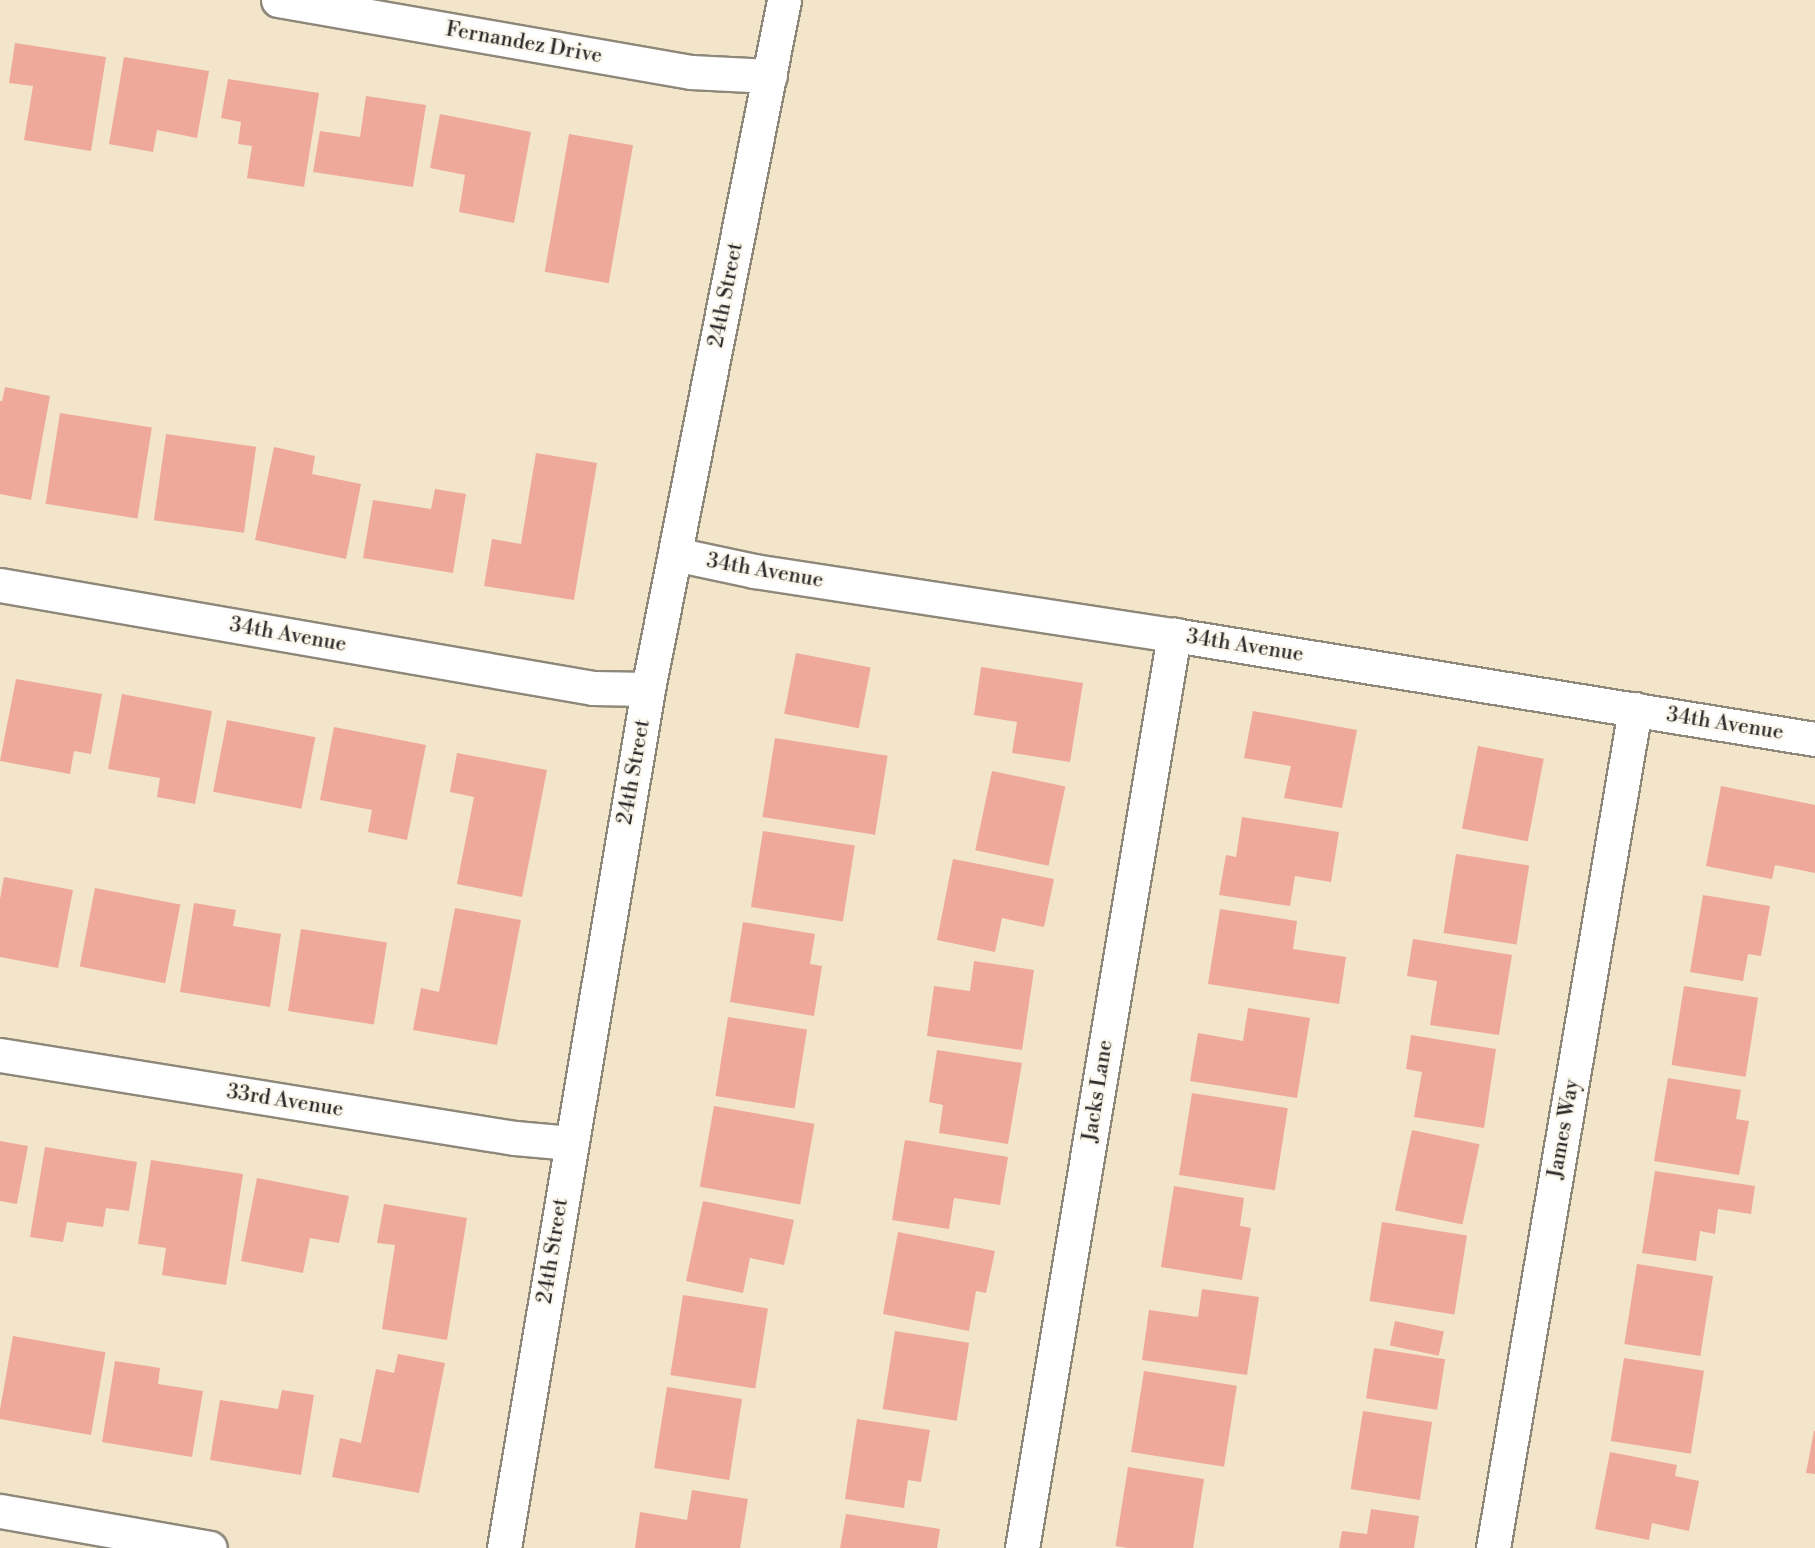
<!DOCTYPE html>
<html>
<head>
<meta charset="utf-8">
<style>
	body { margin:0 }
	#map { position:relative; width:1815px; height:1548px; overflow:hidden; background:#f2e5ca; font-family:"Libre Bodoni",serif }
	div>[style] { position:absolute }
	.building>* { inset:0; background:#eea99a; transform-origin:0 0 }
	.roads { filter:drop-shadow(2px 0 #8e887a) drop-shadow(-2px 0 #8e887a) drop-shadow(0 2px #8e887a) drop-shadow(0 -2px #8e887a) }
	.minor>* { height:33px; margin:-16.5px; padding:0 16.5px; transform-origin:16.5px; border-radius:16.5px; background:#fff }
	.tertiary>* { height:33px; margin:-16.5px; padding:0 16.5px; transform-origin:16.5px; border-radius:16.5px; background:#fff }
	span { translate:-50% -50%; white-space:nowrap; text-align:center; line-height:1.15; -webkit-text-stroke:4.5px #fbf7ec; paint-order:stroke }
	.street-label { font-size:21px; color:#2b2b2b }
</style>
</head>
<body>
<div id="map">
	<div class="building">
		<div style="clip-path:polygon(15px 43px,106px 57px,91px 151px,24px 140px,33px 86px,9px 83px)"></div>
		<div style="clip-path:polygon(124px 57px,209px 71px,197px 138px,157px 130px,153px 152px,109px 144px)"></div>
		<div style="clip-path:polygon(228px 79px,319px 93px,304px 187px,247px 178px,252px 146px,238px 144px,241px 122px,221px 118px)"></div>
		<div style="clip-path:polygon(366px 96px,426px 105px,413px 187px,313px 172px,320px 131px,360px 137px)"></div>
		<div style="clip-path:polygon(440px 114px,531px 132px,514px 223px,459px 212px,465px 175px,430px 168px)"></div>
		<div style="left:569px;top:134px;width:65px;height:140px;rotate:10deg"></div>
		<div style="clip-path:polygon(5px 387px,50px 396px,31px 500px,0 494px,0 401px,2px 401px)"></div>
		<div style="left:60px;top:413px;width:93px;height:92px;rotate:9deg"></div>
		<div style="left:166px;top:434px;width:91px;height:87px;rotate:8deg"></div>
		<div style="clip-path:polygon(274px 447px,315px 456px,312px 474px,361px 484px,346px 559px,255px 540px)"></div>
		<div style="clip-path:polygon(536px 453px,597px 463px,574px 600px,484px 586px,492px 539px,521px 544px)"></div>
		<div style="clip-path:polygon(435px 489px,466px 494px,453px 573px,363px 558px,373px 500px,431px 509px)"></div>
		<div style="left:796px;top:653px;width:76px;height:62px;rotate:11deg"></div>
		<div style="clip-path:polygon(981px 667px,1083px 683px,1070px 762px,1012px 753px,1017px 722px,974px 715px)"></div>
		<div style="clip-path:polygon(16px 679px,102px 694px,91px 754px,74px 751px,70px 774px,0 761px)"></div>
		<div style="clip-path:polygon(122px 694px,212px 711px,195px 804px,157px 797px,160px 778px,108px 769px)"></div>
		<div style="clip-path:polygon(1253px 711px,1357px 730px,1342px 808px,1284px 798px,1291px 766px,1244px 758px)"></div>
		<div style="left:227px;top:720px;width:90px;height:73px;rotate:11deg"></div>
		<div style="clip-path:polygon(334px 727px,426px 745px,407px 840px,368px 832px,372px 810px,320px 800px)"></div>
		<div style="left:775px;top:738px;width:114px;height:80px;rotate:9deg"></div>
		<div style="left:1478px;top:746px;width:67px;height:84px;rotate:11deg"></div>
		<div style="clip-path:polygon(457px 753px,547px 770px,522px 897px,457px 884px,474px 797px,450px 792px)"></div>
		<div style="left:992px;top:771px;width:75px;height:81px;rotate:12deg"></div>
		<div style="clip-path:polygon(1721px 786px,1815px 805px,1815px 873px,1775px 865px,1772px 879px,1706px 866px)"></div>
		<div style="clip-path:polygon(1242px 817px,1339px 832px,1331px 882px,1295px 876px,1290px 906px,1219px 895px,1226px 855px,1236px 857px)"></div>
		<div style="left:763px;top:831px;width:93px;height:77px;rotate:9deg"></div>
		<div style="left:1456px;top:854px;width:74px;height:80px;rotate:9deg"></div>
		<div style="clip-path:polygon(953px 859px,1054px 879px,1044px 927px,1002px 918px,995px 952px,937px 940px)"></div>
		<div style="clip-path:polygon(4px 877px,73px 890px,58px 968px,0 957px,0 899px)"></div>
		<div style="left:95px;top:888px;width:87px;height:80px;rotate:11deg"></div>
		<div style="clip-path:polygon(1703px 895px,1770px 906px,1761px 956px,1748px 954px,1743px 981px,1690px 972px)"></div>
		<div style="clip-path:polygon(194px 903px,236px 910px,233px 926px,281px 934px,270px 1007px,180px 992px)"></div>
		<div style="clip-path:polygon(455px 908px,521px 920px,497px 1045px,413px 1030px,421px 988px,439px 992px)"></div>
		<div style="clip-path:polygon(1220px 909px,1297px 921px,1293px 949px,1346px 957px,1339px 1004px,1208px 984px)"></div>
		<div style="clip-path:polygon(743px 922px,815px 934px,810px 964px,822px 966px,814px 1016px,730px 1002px)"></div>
		<div style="left:301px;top:929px;width:87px;height:83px;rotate:9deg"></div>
		<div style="clip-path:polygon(1413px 939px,1512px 955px,1499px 1035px,1430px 1025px,1437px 981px,1407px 976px)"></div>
		<div style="clip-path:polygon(974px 961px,1034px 970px,1022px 1050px,927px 1036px,934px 986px,970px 991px)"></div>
		<div style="left:1684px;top:986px;width:75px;height:80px;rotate:9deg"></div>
		<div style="clip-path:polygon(1248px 1008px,1310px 1018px,1297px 1098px,1190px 1081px,1198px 1033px,1243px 1041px)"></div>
		<div style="left:728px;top:1017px;width:80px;height:80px;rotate:9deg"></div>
		<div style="clip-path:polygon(1411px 1035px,1496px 1049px,1484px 1128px,1414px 1117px,1422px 1072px,1406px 1069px)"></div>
		<div style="clip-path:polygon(937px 1050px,1022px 1063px,1008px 1144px,939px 1133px,943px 1105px,929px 1102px)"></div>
		<div style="clip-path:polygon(1668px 1078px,1741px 1090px,1736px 1119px,1749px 1121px,1739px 1175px,1654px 1161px)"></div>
		<div style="left:1192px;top:1093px;width:97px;height:83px;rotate:9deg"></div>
		<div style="left:714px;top:1106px;width:102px;height:82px;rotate:10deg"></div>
		<div style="left:1412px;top:1130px;width:69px;height:82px;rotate:12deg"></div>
		<div style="clip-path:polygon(905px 1140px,1008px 1157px,1000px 1205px,954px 1198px,949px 1229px,892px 1220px)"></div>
		<div style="clip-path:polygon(0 1141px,28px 1146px,17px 1204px,0 1201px)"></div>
		<div style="clip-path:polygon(45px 1147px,137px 1162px,129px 1211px,106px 1208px,103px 1227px,67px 1222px,63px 1242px,30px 1237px)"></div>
		<div style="clip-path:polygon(151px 1160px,243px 1174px,226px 1285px,162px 1275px,166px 1248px,138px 1244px)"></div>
		<div style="clip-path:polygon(1655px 1171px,1755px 1186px,1751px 1214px,1718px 1209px,1715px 1234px,1700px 1231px,1696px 1261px,1642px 1253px)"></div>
		<div style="clip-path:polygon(257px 1178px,349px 1196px,339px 1243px,310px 1238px,303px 1273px,241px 1261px)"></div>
		<div style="clip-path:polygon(1174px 1186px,1244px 1198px,1240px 1226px,1251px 1228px,1242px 1280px,1161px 1267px)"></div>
		<div style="clip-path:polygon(703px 1201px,794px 1220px,784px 1265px,750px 1258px,743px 1293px,686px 1281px)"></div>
		<div style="clip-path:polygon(384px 1204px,467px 1218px,447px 1340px,382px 1329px,395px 1245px,377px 1243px)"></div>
		<div style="left:1382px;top:1222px;width:86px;height:80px;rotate:9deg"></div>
		<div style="clip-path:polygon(898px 1232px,995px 1251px,986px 1293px,976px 1291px,969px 1331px,883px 1314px)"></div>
		<div style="left:1637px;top:1264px;width:77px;height:81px;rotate:9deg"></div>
		<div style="clip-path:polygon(1202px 1289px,1259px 1297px,1247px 1375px,1142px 1360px,1149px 1310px,1198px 1317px)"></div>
		<div style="left:683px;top:1295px;width:86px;height:81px;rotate:9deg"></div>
		<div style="left:1395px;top:1321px;width:50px;height:25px;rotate:12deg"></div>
		<div style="left:895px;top:1331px;width:75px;height:79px;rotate:9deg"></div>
		<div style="left:13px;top:1336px;width:94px;height:84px;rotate:10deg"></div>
		<div style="left:1374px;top:1348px;width:72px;height:51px;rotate:9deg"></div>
		<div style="clip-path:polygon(398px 1354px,445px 1363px,419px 1493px,332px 1477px,340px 1438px,361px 1443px,376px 1369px,394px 1373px)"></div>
		<div style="left:1624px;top:1358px;width:81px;height:84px;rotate:9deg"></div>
		<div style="clip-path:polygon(115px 1361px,160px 1368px,158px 1384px,203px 1391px,192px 1457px,102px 1442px)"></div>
		<div style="left:1144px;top:1371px;width:94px;height:82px;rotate:9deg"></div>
		<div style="left:667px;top:1387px;width:76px;height:82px;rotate:9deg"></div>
		<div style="clip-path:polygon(282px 1390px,314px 1395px,301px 1475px,210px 1460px,220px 1400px,278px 1409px)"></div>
		<div style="left:1363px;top:1411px;width:70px;height:79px;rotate:9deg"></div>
		<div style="clip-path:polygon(857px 1419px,930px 1430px,921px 1482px,908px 1480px,904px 1508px,845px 1499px)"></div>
		<div style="clip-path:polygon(1814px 1431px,1815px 1431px,1815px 1474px,1806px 1473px)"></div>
		<div style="clip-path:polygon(1610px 1452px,1677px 1465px,1675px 1476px,1699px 1481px,1689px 1531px,1652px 1523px,1649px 1540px,1595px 1529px)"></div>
		<div style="left:1128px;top:1467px;width:77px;height:80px;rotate:9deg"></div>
		<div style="clip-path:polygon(692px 1490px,748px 1499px,740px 1548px,635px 1548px,640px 1512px,687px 1520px)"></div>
		<div style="clip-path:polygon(1371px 1509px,1419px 1516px,1414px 1548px,1339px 1548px,1342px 1531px,1367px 1534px)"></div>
		<div style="clip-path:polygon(846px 1514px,940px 1529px,937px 1548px,840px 1548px)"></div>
	</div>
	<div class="roads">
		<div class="minor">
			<div style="left:278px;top:0;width:419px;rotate:9.9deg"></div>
			<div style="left:691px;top:72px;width:79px;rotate:2.9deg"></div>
			<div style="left:675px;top:554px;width:81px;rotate:12.1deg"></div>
			<div style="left:754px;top:571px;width:425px;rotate:8.7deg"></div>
			<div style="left:1174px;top:635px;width:649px;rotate:9.22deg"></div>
			<div style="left:0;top:585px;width:602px;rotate:9.85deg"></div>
			<div style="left:593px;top:688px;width:55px;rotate:1deg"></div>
			<div style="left:0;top:1055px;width:522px;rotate:9.16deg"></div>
			<div style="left:515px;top:1138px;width:56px;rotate:5.1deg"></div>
			<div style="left:0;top:1511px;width:213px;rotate:10deg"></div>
			<div style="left:1022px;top:1548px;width:926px;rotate:-80.55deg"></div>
			<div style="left:1493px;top:1548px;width:851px;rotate:-80.39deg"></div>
		</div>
		<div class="tertiary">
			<div style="left:504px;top:1548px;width:871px;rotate:-80.48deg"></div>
			<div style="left:648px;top:689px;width:702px;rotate:-78.83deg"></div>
		</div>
	</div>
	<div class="street-label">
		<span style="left:524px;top:43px;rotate:10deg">Fernandez Drive</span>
		<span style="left:726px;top:295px;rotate:-79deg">24th Street</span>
		<span style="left:765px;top:571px;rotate:10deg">34th Avenue</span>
		<span style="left:288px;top:635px;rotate:10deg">34th Avenue</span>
		<span style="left:1245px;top:646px;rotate:9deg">34th Avenue</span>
		<span style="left:1725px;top:724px;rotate:9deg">34th Avenue</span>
		<span style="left:634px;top:772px;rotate:-80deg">24th Street</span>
		<span style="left:1098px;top:1091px;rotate:-81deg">Jacks Lane</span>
		<span style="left:285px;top:1101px;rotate:9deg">33rd Avenue</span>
		<span style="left:1564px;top:1129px;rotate:-80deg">James Way</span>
		<span style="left:553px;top:1251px;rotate:-81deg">24th Street</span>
	</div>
</div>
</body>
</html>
